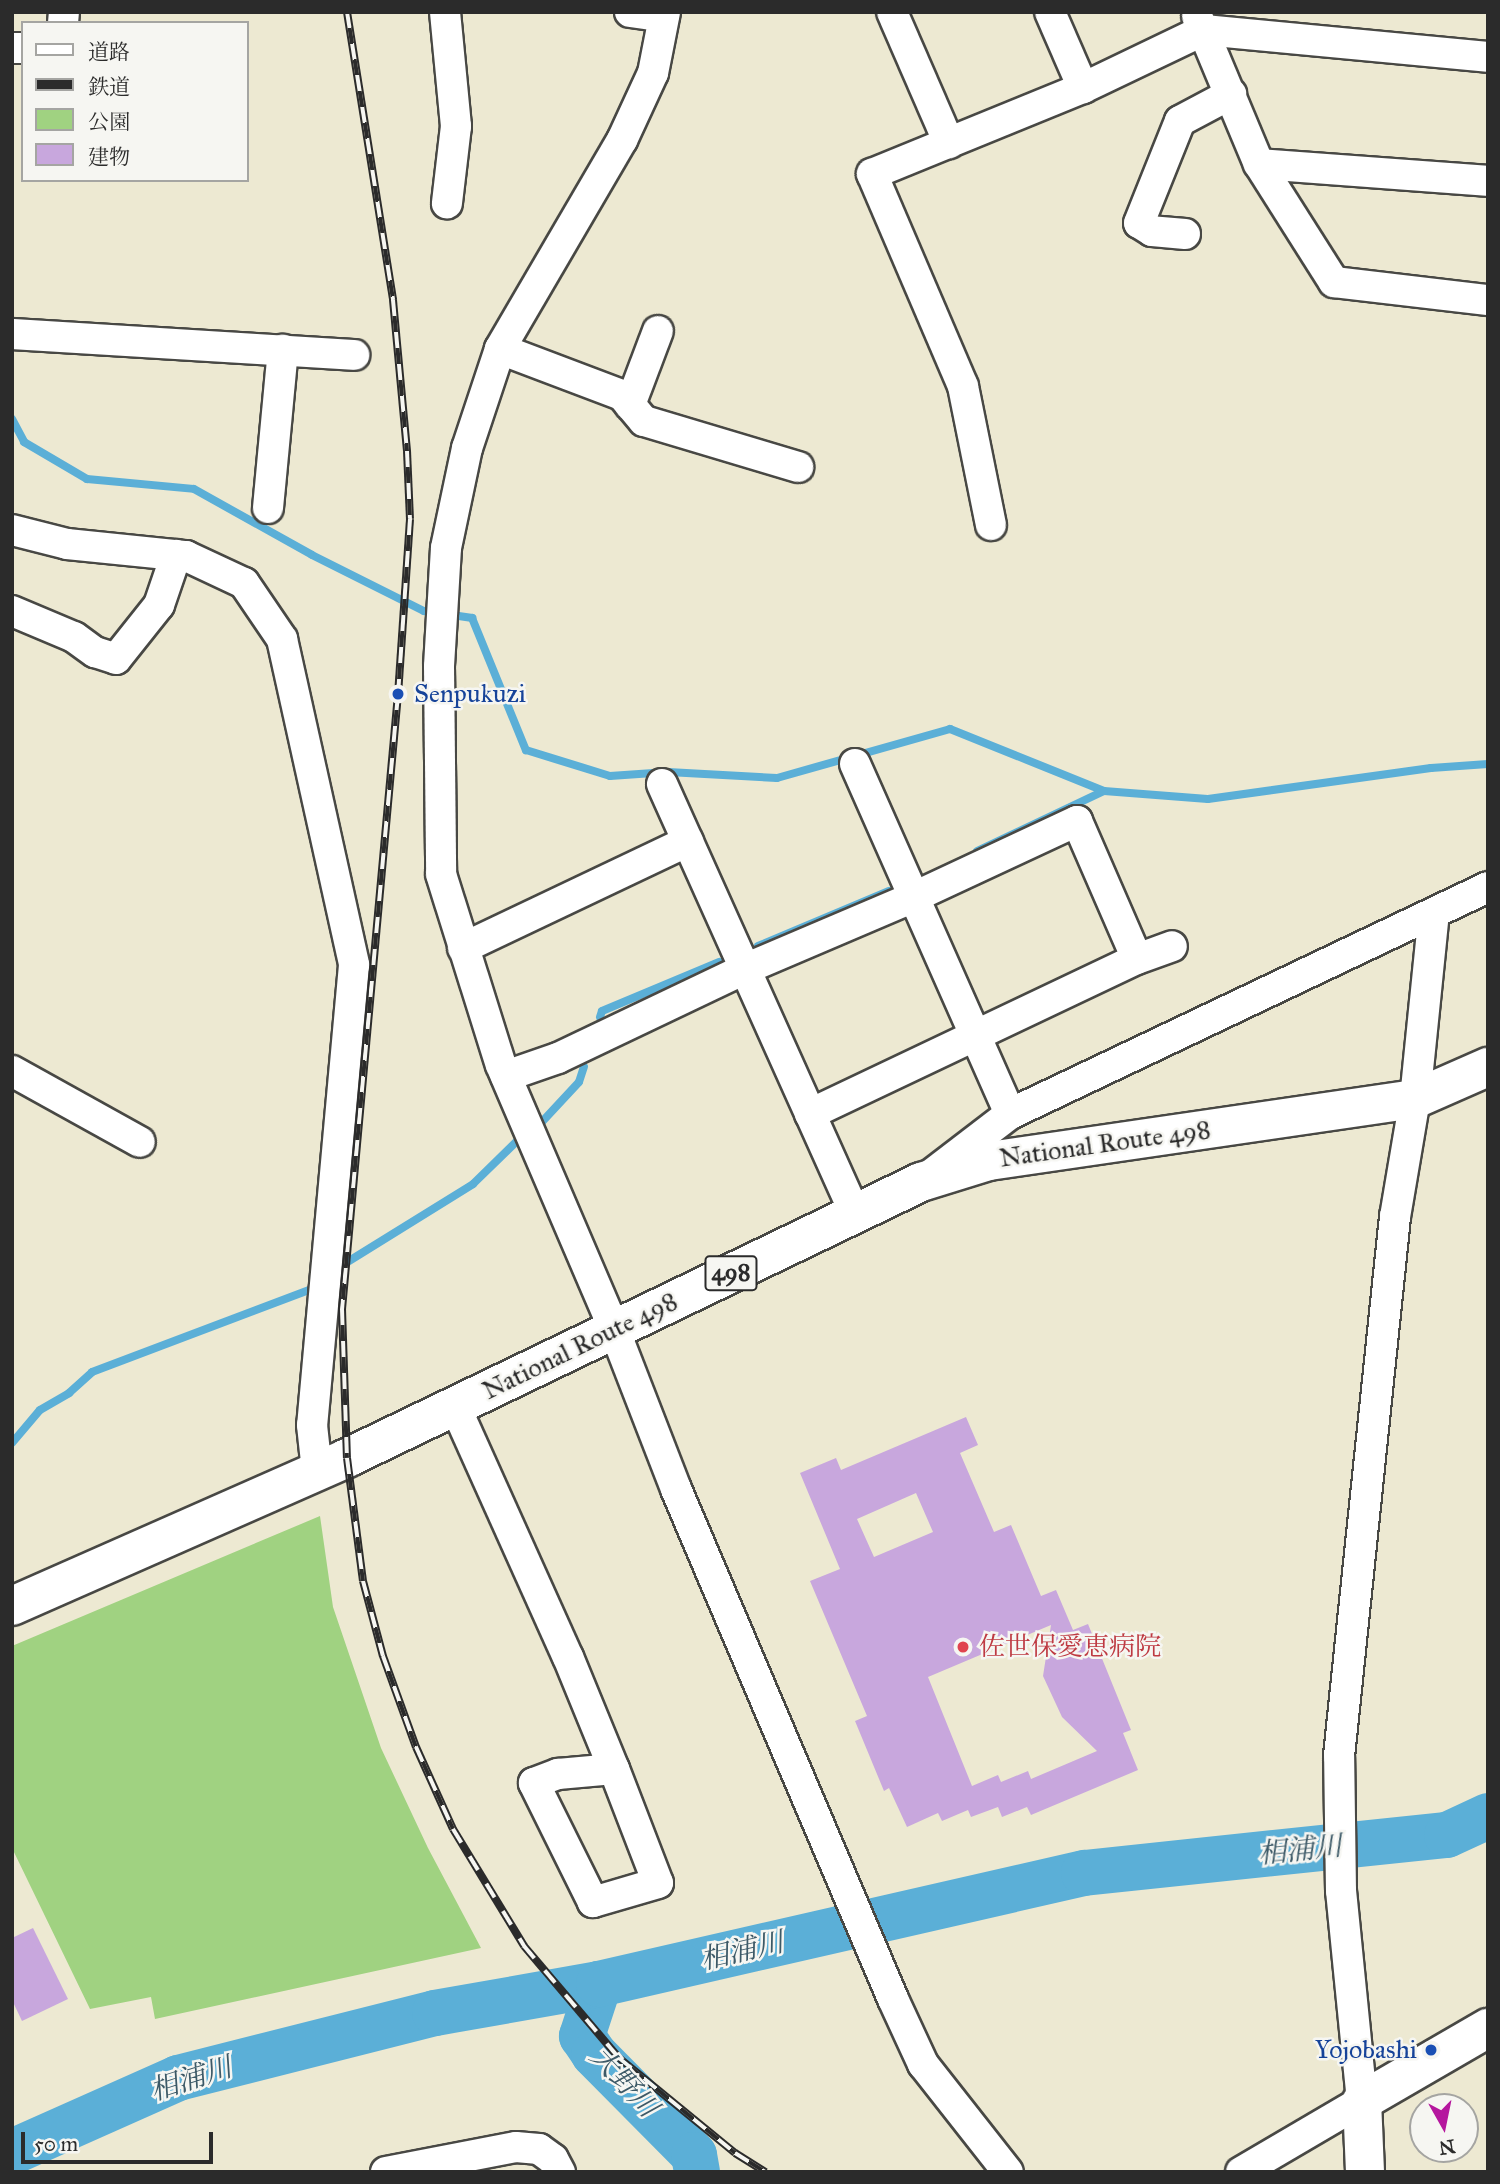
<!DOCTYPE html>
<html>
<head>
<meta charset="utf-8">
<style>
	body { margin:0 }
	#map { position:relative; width:1500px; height:2184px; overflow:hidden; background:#ede9d2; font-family:"IM FELL Great Primer","Noto Serif JP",serif }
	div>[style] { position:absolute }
	.green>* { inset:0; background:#a0d281 }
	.stream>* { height:8px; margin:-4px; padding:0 4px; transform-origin:4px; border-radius:4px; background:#5bafd7 }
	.river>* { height:46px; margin:-23px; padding:0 23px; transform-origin:23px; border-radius:23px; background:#5bafd7 }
	.building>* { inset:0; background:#c8a7dd }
	.roads { filter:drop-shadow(2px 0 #484844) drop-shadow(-2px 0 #484844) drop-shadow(0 2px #484844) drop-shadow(0 -2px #484844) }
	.minor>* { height:30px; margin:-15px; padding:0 15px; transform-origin:15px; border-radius:15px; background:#fff }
	.major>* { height:38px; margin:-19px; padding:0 19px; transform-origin:19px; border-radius:19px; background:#fff }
	.highway>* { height:38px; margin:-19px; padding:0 19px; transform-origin:19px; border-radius:19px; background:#fff }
	.rail>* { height:8px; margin-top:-4px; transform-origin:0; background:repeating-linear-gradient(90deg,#f6f6f2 0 16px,#2b2b2b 0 32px); box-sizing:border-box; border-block:2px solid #2b2b2b }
	.dots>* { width:19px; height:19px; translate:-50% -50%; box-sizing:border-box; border:4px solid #f6f6f2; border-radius:50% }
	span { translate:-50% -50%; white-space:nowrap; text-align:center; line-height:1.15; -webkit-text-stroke:5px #f6f6f2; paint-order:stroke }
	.shield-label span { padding:2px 5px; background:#f6f6f2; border:2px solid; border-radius:5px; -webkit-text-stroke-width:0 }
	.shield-label { font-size:24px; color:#2b2b2b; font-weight:700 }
	.transit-label { font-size:26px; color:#164399 }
	.left { translate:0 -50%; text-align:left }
	.right { translate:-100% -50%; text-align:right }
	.street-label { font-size:26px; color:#2b2b2b }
	.health-label { font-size:26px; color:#be3a42 }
	.water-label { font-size:28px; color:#3c5967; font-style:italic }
	.frame { position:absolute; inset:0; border:14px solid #2b2b2b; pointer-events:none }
	.legend { position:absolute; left:21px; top:21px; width:228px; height:161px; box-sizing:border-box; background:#f6f6f2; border:2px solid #a5a5a2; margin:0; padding:9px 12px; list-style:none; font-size:21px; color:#2b2b2b }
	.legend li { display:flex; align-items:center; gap:14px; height:35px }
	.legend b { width:35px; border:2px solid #a5a5a2 }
	.north { position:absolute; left:1409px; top:2093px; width:70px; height:70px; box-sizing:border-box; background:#f6f6f2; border:2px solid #a5a5a2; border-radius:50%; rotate:171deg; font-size:19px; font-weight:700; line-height:28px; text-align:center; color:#2b2b2b }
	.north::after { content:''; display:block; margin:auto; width:24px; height:32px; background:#b5179e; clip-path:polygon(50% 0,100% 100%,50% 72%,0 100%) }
	.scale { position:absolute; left:21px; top:2132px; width:192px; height:32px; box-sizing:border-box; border:4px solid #2b2b2b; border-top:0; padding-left:9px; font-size:21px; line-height:24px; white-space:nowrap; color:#2b2b2b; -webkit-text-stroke:5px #f6f6f2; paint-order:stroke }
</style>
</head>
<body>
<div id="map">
	<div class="green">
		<div style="clip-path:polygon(320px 1516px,333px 1607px,381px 1748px,428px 1848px,481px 1948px,155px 2019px,151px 1997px,90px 2009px,12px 1848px,12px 1646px)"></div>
	</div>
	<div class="stream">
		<div style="left:12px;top:419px;width:26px;rotate:62deg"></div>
		<div style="left:24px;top:442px;width:73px;rotate:30.4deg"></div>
		<div style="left:87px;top:479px;width:107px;rotate:5.3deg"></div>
		<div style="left:194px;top:489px;width:135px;rotate:29.2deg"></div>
		<div style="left:312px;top:555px;width:125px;rotate:26.6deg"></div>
		<div style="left:424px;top:611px;width:49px;rotate:8.3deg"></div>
		<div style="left:472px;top:618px;width:143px;rotate:67.8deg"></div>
		<div style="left:526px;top:750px;width:88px;rotate:17.2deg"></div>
		<div style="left:610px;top:776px;width:58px;rotate:-3.9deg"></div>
		<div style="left:668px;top:772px;width:109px;rotate:3.2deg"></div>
		<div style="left:777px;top:778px;width:180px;rotate:-15.8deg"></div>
		<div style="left:950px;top:729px;width:166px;rotate:21.9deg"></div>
		<div style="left:1104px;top:791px;width:104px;rotate:4.4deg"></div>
		<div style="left:1208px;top:799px;width:225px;rotate:-7.9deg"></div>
		<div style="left:1431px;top:768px;width:57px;rotate:-4deg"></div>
		<div style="left:977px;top:851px;width:140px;rotate:-25.3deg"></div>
		<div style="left:758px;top:946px;width:142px;rotate:-22.8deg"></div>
		<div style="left:600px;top:1017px;width:6px;rotate:-72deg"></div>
		<div style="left:602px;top:1011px;width:127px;rotate:-22.7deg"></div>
		<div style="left:540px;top:1124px;width:57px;rotate:-47.1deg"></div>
		<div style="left:579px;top:1082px;width:16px;rotate:-72deg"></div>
		<div style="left:349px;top:1261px;width:146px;rotate:-31.8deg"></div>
		<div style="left:473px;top:1184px;width:62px;rotate:-44.3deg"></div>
		<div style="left:12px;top:1443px;width:43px;rotate:-49.7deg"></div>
		<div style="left:40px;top:1410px;width:34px;rotate:-30deg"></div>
		<div style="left:69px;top:1393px;width:31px;rotate:-42deg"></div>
		<div style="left:92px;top:1372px;width:232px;rotate:-20.7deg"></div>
	</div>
	<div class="river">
		<div style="left:599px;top:1984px;width:55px;rotate:108.1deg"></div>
		<div style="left:582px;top:2036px;width:22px;rotate:56deg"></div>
		<div style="left:594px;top:2054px;width:142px;rotate:45.3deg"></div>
		<div style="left:694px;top:2155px;width:17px;rotate:80deg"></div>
		<div style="left:12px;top:2152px;width:182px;rotate:-24deg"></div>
		<div style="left:178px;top:2078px;width:265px;rotate:-14.2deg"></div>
		<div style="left:435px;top:2013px;width:167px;rotate:-10deg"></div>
		<div style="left:599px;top:1984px;width:498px;rotate:-12.9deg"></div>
		<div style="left:1084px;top:1873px;width:365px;rotate:-6deg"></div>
		<div style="left:1447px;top:1835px;width:45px;rotate:-24.9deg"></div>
	</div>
	<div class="building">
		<div style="clip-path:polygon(evenodd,966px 1417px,978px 1445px,960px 1453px,994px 1532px,1011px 1525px,1041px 1596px,1056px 1590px,1073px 1630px,1088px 1624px,1131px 1730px,1123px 1733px,1138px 1770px,1031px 1815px,1027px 1807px,1002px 1817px,998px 1807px,971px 1817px,968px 1810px,942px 1821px,938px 1813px,907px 1827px,889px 1788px,884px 1791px,855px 1721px,867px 1716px,810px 1581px,840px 1569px,800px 1473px,836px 1458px,841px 1470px,966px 1417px,916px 1493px,933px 1532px,874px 1557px,857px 1519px,916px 1493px,966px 1417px,1051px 1625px,1043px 1676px,1062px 1717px,1097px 1751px,1031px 1779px,1028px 1771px,1001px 1782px,998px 1775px,972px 1786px,928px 1677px,1051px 1625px)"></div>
		<div style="clip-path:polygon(33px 1928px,68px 1999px,22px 2021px,12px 2000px,12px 1938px)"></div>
	</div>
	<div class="roads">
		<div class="minor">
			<div style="left:445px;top:12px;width:115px;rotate:84.5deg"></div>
			<div style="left:456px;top:126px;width:78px;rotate:96.7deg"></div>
			<div style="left:630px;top:12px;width:34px;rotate:8deg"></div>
			<div style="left:665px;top:12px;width:62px;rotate:101.1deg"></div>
			<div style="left:653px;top:73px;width:74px;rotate:114.8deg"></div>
			<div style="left:622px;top:140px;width:242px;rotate:120.3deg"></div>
			<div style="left:500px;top:349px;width:104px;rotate:108.4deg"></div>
			<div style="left:467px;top:448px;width:102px;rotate:101.9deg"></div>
			<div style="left:446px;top:548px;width:118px;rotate:93.4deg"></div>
			<div style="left:439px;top:666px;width:208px;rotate:89.4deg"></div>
			<div style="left:441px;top:874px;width:200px;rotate:72.6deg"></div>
			<div style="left:501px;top:1065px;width:287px;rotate:66.8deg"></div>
			<div style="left:614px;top:1329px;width:172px;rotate:68.8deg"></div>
			<div style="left:676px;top:1489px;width:554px;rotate:66.95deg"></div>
			<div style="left:893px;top:1999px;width:72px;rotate:65.2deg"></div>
			<div style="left:923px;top:2064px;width:137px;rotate:51.8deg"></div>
			<div style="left:892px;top:12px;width:143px;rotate:66.5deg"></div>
			<div style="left:1050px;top:12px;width:83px;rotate:66.5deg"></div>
			<div style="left:1197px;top:16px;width:160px;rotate:67.3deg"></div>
			<div style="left:1259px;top:164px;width:140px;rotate:57.6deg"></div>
			<div style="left:1334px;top:282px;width:155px;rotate:6.7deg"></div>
			<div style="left:63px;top:23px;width:11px;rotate:-85deg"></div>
			<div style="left:12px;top:48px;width:11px"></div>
			<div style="left:1259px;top:164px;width:230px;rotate:4.2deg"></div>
			<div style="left:1185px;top:234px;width:33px;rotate:-175deg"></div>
			<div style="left:1152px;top:231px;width:15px;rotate:-148deg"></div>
			<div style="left:1139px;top:223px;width:110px;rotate:-68.1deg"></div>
			<div style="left:1180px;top:121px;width:58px;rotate:-27.9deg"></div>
			<div style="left:12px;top:334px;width:343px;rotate:3.5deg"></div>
			<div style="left:500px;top:349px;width:130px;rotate:20.7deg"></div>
			<div style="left:622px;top:395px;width:34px;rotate:50deg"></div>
			<div style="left:644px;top:421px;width:161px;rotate:16.6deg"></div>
			<div style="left:630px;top:405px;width:79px;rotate:-69.3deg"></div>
			<div style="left:268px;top:508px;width:159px;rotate:-84.6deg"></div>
			<div style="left:991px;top:525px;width:142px;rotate:-101.4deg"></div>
			<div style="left:963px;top:386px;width:231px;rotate:-113.2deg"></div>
			<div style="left:872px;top:174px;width:228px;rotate:-22.2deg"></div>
			<div style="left:1083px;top:88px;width:134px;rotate:-25.6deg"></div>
			<div style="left:1204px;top:30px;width:285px;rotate:5.4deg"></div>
			<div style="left:12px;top:530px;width:57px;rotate:14.3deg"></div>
			<div style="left:67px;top:544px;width:120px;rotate:5.8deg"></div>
			<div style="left:186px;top:556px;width:64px;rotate:25deg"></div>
			<div style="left:244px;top:583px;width:68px;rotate:55.8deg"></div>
			<div style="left:282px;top:639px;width:334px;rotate:77.5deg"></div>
			<div style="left:354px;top:965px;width:462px;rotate:95.2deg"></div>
			<div style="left:312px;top:1425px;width:46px;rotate:83.8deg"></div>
			<div style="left:12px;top:611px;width:67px;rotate:22.8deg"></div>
			<div style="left:74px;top:637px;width:26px;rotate:36deg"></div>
			<div style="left:95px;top:652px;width:22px;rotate:18deg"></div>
			<div style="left:116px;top:659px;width:69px;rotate:-51.5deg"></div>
			<div style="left:159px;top:605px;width:53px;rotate:-71.2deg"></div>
			<div style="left:855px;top:764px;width:383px;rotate:66.1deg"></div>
			<div style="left:662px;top:784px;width:471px;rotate:65.8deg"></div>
			<div style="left:463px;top:948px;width:249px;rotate:-25.4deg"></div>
			<div style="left:12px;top:1071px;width:146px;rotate:29deg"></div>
			<div style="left:506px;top:1076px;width:55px;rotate:-19.1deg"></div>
			<div style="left:558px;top:1058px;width:207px;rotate:-25.5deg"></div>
			<div style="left:745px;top:969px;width:184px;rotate:-23.1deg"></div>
			<div style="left:914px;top:897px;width:180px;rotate:-25deg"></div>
			<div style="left:1077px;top:821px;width:150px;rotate:66.5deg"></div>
			<div style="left:810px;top:1114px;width:362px;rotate:-25.4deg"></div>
			<div style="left:1137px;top:959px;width:37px;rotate:-20deg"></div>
			<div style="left:933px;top:1173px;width:97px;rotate:-37.5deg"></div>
			<div style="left:1010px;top:1114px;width:529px;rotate:-25.4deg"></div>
			<div style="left:455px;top:1406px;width:275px;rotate:65.8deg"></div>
			<div style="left:568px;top:1657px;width:121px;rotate:67.7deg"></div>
			<div style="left:614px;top:1769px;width:122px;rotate:68.9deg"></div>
			<div style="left:658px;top:1883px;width:68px;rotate:163.7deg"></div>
			<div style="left:593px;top:1902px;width:133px;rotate:-116.4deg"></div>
			<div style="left:534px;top:1783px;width:26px;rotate:-21deg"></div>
			<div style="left:558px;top:1774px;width:56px;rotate:-5.1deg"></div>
			<div style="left:386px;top:2172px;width:132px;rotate:-10.9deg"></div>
			<div style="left:516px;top:2147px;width:23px;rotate:5deg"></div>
			<div style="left:539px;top:2149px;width:17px;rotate:36deg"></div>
			<div style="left:553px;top:2159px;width:15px;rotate:62deg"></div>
			<div style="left:1241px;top:2172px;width:140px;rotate:-30.4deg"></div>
			<div style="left:1362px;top:2101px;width:211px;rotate:-95.7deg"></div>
			<div style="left:1341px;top:1891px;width:135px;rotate:-90.8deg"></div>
			<div style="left:1339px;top:1756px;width:542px;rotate:-84.07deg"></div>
			<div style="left:1395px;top:1217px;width:120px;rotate:-80.4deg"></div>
			<div style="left:1415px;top:1099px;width:187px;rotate:-84.2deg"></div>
		</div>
		<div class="major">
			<div style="left:1365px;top:2172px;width:71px;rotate:-92.4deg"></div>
			<div style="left:1362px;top:2101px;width:146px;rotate:-30.1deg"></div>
		</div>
		<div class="highway">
			<div style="left:12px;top:1606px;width:366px;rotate:-23.8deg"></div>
			<div style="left:347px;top:1458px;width:637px;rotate:-25.68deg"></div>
			<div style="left:921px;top:1182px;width:71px;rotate:-17.2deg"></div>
			<div style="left:989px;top:1161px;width:430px;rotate:-8.3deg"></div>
			<div style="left:1415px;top:1099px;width:80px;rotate:-23.7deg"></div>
		</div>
	</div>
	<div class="rail">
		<div style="left:347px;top:12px;width:292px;rotate:80.9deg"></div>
		<div style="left:393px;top:300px;width:152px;rotate:84.7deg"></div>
		<div style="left:407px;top:451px;width:68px;rotate:87.5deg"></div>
		<div style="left:410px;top:519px;width:175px;rotate:93.9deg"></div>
		<div style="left:398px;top:694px;width:618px;rotate:95.2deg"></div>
		<div style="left:342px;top:1309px;width:149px;rotate:88.1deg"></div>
		<div style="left:347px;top:1458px;width:124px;rotate:82.6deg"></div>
		<div style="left:363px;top:1581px;width:78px;rotate:75.1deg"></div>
		<div style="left:383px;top:1656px;width:97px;rotate:70.1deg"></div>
		<div style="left:416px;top:1747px;width:90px;rotate:65.7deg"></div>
		<div style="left:453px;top:1829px;width:137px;rotate:58.7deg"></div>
		<div style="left:524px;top:1946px;width:147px;rotate:49.7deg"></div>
		<div style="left:619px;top:2058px;width:150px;rotate:39.3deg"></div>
		<div style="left:735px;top:2153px;width:36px;rotate:32deg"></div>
	</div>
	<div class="dots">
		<div style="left:398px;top:694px;background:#1a4fb4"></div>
		<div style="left:963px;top:1647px;background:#e0444e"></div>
		<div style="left:1431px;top:2050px;background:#1a4fb4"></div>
	</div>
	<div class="shield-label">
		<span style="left:731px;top:1273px">498</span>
	</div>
	<div class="transit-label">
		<span class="left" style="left:414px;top:694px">Senpukuzi</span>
		<span class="right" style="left:1417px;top:2050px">Yojobashi</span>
	</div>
	<div class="street-label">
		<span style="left:1105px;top:1144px;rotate:-8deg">National Route 498</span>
		<span style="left:580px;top:1346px;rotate:-26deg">National Route 498</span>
	</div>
	<div class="health-label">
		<span class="left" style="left:979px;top:1647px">佐世保愛恵病院</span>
	</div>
	<div class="water-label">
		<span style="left:1300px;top:1850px;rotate:-6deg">相浦川</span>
		<span style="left:742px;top:1951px;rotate:-13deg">相浦川</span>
		<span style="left:191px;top:2079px;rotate:-18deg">相浦川</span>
		<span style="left:624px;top:2082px;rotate:47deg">大野川</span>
	</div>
	<div class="frame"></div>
	<ul class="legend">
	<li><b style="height:9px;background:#fff"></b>道路</li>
	<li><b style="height:9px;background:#2b2b2b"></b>鉄道</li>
	<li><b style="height:19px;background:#a0d281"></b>公園</li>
	<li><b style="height:19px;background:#c8a7dd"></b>建物</li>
	</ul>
	<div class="north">N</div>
	<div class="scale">50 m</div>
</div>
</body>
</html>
